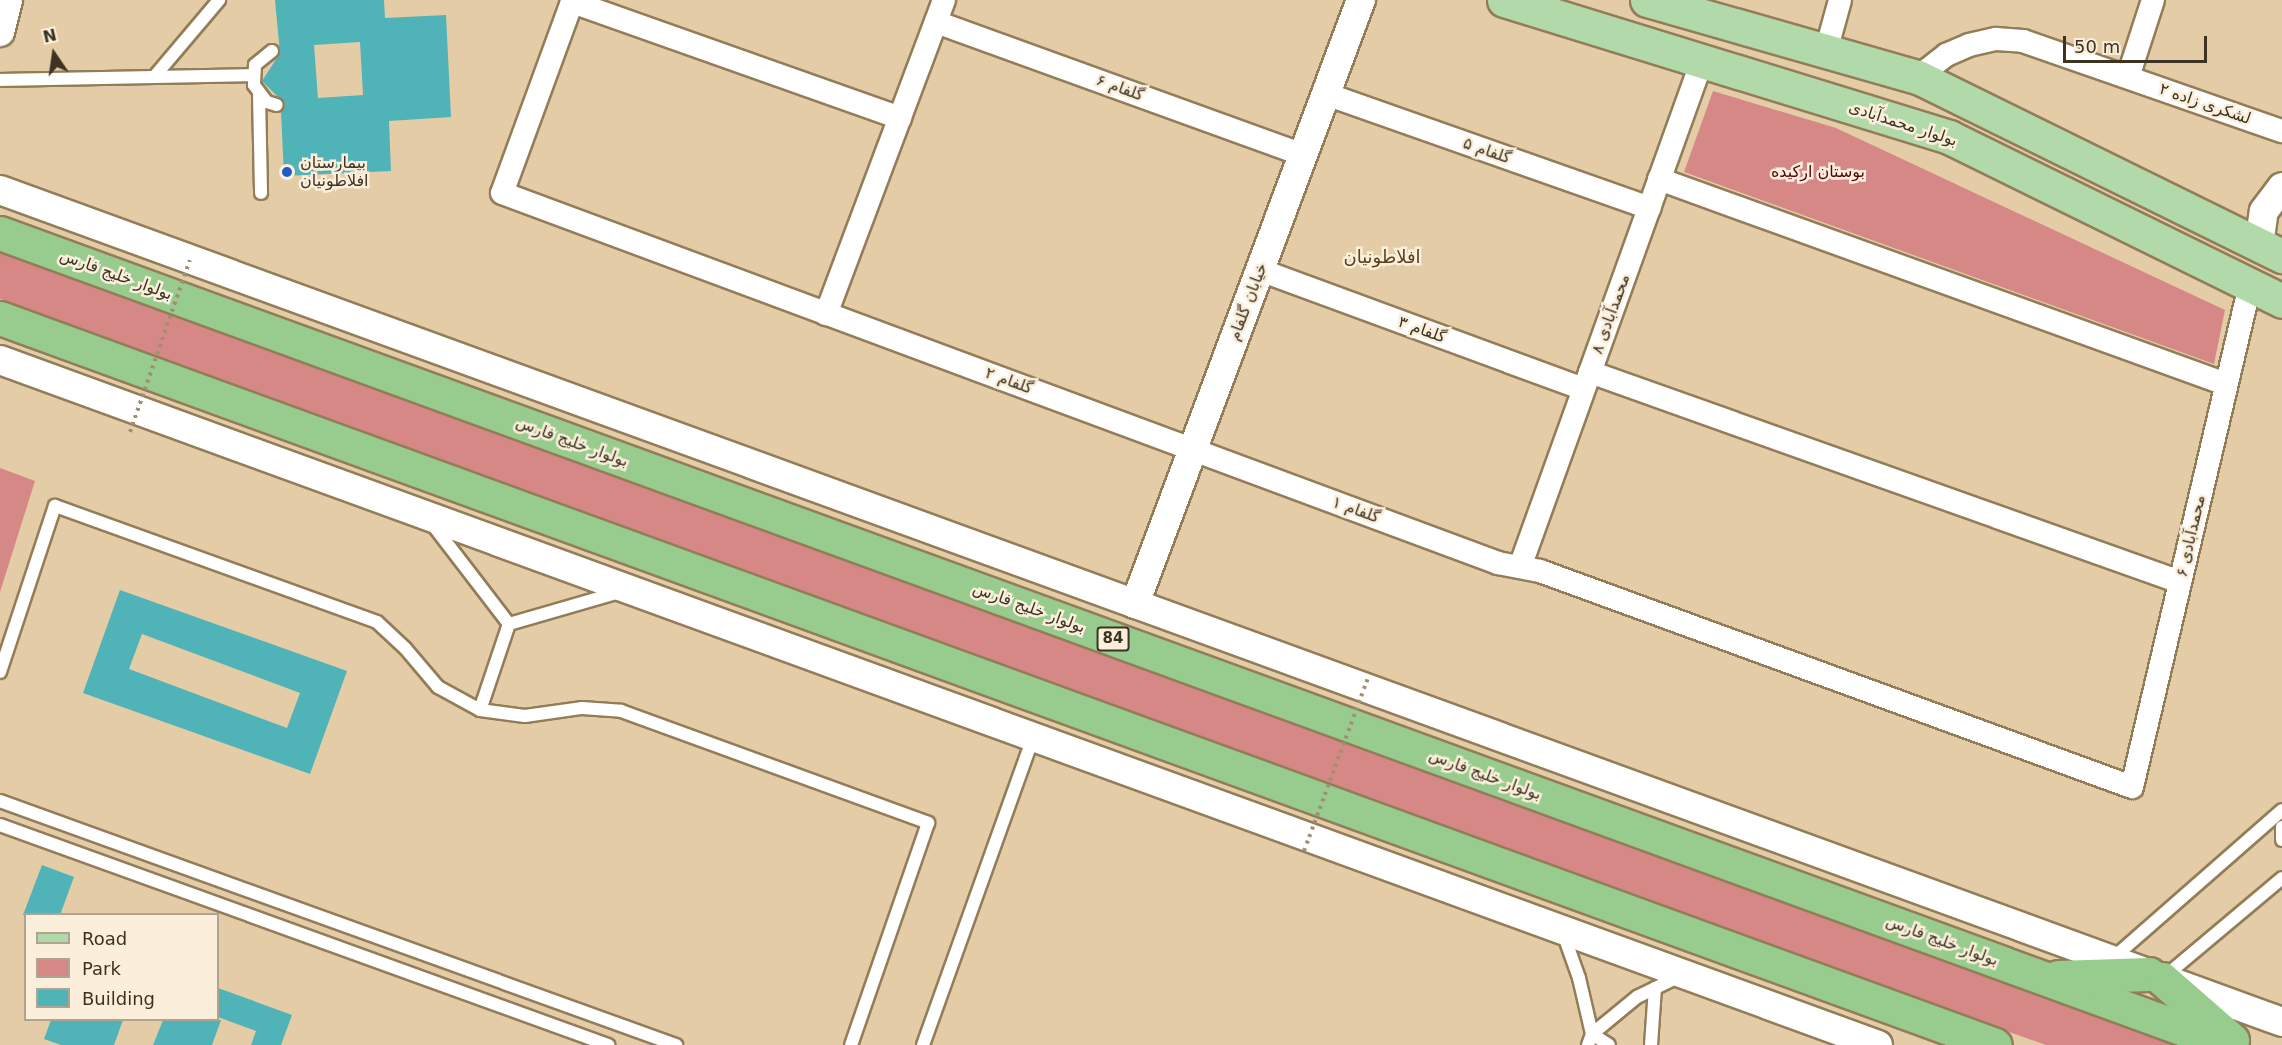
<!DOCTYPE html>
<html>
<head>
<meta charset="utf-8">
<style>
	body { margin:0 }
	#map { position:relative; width:2282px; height:1045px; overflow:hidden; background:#e4cca6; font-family:"DejaVu Sans",Vazirmatn,sans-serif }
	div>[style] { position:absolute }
	.green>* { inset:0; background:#d68887 }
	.building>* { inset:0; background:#50b3b8 }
	.roads { filter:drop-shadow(2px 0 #937d59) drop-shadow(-2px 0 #937d59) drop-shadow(0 2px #937d59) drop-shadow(0 -2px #937d59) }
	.service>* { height:12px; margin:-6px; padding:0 6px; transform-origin:6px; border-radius:6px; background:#fff }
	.minor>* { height:22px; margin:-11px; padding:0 11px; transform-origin:11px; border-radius:11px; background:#fff }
	.tertiary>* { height:28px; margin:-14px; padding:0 14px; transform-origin:14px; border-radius:14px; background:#fff }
	.primary>* { height:33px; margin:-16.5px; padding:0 16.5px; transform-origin:16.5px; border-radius:16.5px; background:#b1d9aa }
	.trunk>* { height:33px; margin:-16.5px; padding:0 16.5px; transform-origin:16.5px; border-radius:16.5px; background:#97cc8e }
	.path-bridge>* { height:4px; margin-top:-2px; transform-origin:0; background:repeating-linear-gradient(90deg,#a08e71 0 3px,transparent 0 7.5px) }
	.dots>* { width:16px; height:16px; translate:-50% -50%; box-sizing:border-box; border:3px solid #fbefdb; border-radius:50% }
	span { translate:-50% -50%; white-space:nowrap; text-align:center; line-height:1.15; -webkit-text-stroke:5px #fbefdb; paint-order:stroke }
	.shield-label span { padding:2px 4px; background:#fbefdb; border:2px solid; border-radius:4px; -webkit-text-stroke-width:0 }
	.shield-label { font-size:15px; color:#3c3323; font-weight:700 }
	.street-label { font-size:16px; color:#3c3323 }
	.poi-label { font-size:16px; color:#3c3323 }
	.left { translate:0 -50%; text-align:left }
	.park-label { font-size:16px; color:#540311 }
	.neighbourhood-label { font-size:18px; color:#574320 }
	.legend { position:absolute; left:24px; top:913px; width:195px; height:108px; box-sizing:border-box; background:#fbefdb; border:2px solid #afa491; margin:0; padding:8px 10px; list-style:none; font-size:18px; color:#3c3323 }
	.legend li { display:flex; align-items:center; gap:12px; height:30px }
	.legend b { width:30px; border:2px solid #afa491 }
	.north { position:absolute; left:24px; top:24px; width:60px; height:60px; -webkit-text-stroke:4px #fbefdb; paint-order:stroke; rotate:347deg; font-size:16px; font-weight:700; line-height:24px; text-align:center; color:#3c3323 }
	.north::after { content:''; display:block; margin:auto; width:21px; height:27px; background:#3c3323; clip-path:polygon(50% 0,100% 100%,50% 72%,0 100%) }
	.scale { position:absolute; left:2063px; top:36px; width:144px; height:27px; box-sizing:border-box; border:3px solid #3c3323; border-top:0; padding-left:8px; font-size:18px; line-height:21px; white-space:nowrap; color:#3c3323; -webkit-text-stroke:4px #fbefdb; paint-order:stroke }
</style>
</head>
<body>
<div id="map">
	<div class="green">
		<div style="clip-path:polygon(1713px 91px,1836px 128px,2225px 310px,2214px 364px,1684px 172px)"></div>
		<div style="clip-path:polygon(0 252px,2008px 984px,2177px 1045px,2046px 1045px,1992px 1026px,0 299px)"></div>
		<div style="clip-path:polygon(0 468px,35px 481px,0 592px)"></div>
	</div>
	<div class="building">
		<div style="clip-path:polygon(evenodd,275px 0,384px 0,385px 18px,446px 15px,451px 117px,389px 121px,391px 171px,284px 176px,281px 112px,285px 104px,262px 81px,280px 53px,275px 0,360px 42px,363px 95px,318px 98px,314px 45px,360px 42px)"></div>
		<div style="clip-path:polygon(evenodd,120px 590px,347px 671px,310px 774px,83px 693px,120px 590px,142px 634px,300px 693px,287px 728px,129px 669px,142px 634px)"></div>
		<div style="clip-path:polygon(42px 865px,74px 877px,60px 915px,23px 915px)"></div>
		<div style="clip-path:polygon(218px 988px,292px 1015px,281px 1045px,251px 1045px,256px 1031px,218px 1017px)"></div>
		<div style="clip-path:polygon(51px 1020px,123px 1020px,114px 1045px,61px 1045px,44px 1039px)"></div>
		<div style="clip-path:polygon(163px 1020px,221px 1020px,212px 1045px,153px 1045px)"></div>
	</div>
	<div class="roads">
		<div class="service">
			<div style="left:272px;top:51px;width:22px;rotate:141deg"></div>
			<div style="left:255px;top:65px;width:20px;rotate:93deg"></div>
			<div style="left:254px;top:85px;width:21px;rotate:53deg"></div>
			<div style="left:267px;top:102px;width:10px;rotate:17deg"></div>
			<div style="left:154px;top:77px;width:101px;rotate:-49.8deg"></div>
			<div style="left:0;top:80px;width:253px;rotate:-1.1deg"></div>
			<div style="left:259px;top:95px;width:98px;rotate:88.8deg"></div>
			<div style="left:433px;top:525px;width:125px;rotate:52.5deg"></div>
			<div style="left:509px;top:624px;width:116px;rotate:-16.1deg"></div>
			<div style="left:0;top:672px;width:175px;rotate:-71.7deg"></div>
			<div style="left:55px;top:506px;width:342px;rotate:19.8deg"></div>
			<div style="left:377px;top:622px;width:38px;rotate:43deg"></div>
			<div style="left:405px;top:648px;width:51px;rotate:49.8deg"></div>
			<div style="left:438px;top:687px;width:48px;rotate:28.7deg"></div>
			<div style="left:480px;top:710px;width:45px;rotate:7.6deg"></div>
			<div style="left:525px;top:716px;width:58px;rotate:-8deg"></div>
			<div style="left:582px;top:708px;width:39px;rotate:4deg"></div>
			<div style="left:621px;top:711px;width:327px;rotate:20deg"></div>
			<div style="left:928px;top:823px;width:235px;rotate:109.1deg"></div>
			<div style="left:480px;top:710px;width:91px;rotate:-71.4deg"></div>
			<div style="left:0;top:801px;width:719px;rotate:19.85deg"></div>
			<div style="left:0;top:825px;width:647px;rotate:19.89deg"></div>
			<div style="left:2282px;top:827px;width:13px;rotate:90deg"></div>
			<div style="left:1563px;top:933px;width:48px;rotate:70.4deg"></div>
			<div style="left:1579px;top:978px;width:57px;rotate:76.9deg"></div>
			<div style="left:1592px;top:1034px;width:58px;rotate:-39.4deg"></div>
			<div style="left:1637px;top:997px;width:48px;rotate:-26deg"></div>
			<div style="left:2112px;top:959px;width:226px;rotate:-41.2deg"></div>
			<div style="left:2163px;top:978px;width:155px;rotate:-40deg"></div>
			<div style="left:923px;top:1045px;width:327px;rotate:-70.3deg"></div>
			<div style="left:1588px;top:1045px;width:12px;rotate:-70deg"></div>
			<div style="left:1592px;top:1034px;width:20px;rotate:33deg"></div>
			<div style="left:1651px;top:1045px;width:57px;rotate:-86deg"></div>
		</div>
		<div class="minor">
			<div style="left:936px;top:22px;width:390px;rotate:19.9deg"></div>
			<div style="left:1826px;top:51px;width:53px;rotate:-74.6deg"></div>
			<div style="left:1918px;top:77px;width:36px;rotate:-38deg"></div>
			<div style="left:1946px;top:55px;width:25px;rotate:-23deg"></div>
			<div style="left:1969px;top:45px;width:28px;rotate:-13deg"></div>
			<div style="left:1996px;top:39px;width:27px;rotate:4deg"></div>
			<div style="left:2023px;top:41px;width:274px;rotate:19.2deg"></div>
			<div style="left:2128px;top:77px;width:81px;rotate:-72deg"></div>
			<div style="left:1326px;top:94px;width:343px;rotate:19.4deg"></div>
			<div style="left:900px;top:118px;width:348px;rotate:-160.5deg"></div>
			<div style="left:572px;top:2px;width:203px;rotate:110.1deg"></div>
			<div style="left:502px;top:193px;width:1063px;rotate:20.38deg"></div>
			<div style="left:1498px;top:563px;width:43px;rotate:10.8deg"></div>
			<div style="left:1540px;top:571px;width:630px;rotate:20.05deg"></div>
			<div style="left:2132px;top:787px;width:516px;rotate:-76.77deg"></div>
			<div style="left:1659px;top:179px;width:603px;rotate:19.88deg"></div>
			<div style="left:1260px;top:270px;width:344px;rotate:20.2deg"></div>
			<div style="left:826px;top:314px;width:335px;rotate:-69.4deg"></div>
			<div style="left:1590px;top:372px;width:626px;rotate:19.59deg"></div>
			<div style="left:1520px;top:567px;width:538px;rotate:-70.22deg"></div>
		</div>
		<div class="tertiary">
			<div style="left:0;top:32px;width:33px;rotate:-76deg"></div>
			<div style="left:0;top:190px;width:2429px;rotate:20.03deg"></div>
			<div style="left:2259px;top:245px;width:34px;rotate:-82deg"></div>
			<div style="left:2264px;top:211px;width:30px;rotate:-53deg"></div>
			<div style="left:0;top:360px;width:1999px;rotate:20.04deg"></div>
			<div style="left:1135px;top:604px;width:645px;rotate:-69.49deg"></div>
		</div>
		<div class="primary">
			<div style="left:1504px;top:0;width:466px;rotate:17.1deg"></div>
			<div style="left:1949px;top:137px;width:371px;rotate:26.2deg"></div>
			<div style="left:1647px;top:0;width:282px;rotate:15.9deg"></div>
			<div style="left:1918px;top:77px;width:406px;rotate:26.2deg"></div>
		</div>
		<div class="trunk">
			<div style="left:0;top:233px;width:2370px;rotate:20.03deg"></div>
			<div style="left:0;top:318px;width:2123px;rotate:20.02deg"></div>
			<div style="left:2058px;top:977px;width:91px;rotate:-1.9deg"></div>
			<div style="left:2162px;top:979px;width:93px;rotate:41.1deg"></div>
		</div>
	</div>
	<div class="path-bridge">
		<div style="left:130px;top:432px;width:182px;rotate:-70.8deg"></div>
		<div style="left:1304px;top:851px;width:184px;rotate:-69.7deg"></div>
	</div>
	<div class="dots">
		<div style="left:287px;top:172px;background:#1c5cc8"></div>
	</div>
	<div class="shield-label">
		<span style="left:1113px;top:639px">84</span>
	</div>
	<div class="street-label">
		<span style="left:1120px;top:88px;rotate:20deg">گلفام ۶</span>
		<span style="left:2205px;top:104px;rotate:19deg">لشکری زاده ۲</span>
		<span style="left:1903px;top:124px;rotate:18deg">بولوار محمدآبادی</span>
		<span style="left:1487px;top:151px;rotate:19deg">گلفام ۵</span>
		<span style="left:116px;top:275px;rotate:20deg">بولوار خلیج فارس</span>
		<span style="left:1248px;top:302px;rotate:-69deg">خیابان گلفام</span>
		<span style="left:1611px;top:314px;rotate:-70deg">محمدآبادی ۸</span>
		<span style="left:1422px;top:330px;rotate:20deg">گلفام ۳</span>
		<span style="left:1009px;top:381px;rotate:20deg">گلفام ۲</span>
		<span style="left:572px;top:442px;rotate:20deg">بولوار خلیج فارس</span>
		<span style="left:1356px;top:510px;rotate:20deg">گلفام ۱</span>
		<span style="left:2191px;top:536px;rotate:-77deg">محمدآبادی ۶</span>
		<span style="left:1029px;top:608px;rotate:20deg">بولوار خلیج فارس</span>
		<span style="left:1485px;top:775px;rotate:20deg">بولوار خلیج فارس</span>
		<span style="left:1942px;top:941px;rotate:20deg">بولوار خلیج فارس</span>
	</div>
	<div class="poi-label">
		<span class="left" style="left:300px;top:172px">بیمارستان<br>افلاطونیان</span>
	</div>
	<div class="park-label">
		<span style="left:1818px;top:172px">بوستان ارکیده</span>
	</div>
	<div class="neighbourhood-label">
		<span style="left:1382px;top:257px">افلاطونیان</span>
	</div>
	<ul class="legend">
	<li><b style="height:8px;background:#b1d9aa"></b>Road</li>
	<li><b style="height:16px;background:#d68887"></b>Park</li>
	<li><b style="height:16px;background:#50b3b8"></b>Building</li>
	</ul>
	<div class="north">N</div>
	<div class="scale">50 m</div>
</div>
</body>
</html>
